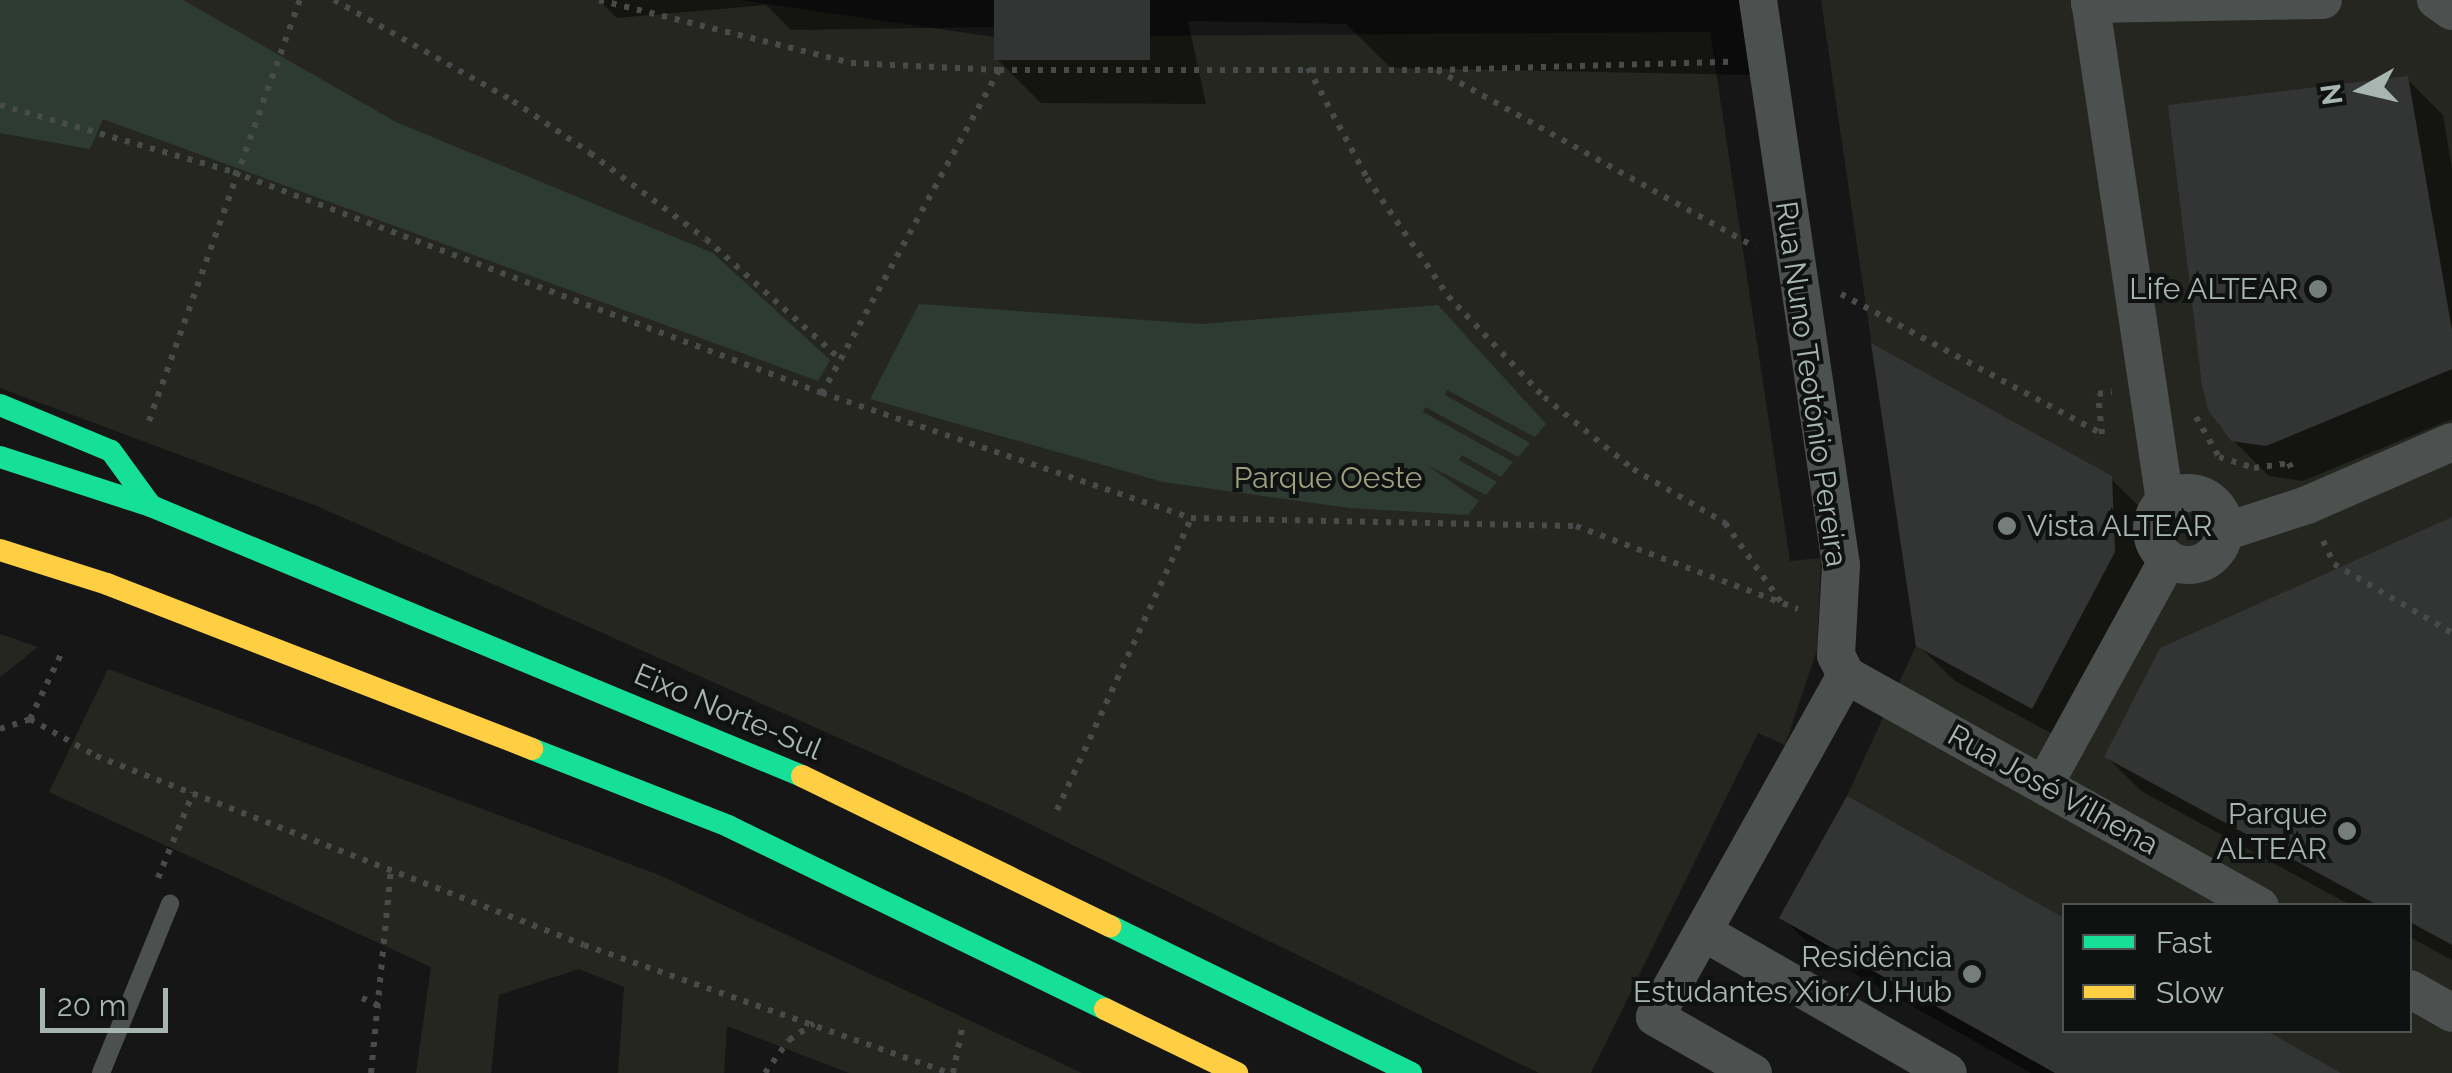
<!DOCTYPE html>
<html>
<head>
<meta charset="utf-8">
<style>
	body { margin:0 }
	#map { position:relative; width:2452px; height:1073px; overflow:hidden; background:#161616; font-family:Raleway,sans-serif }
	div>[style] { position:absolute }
	.green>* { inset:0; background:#262620 }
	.water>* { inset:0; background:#2d3b33 }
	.shadow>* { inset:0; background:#0007 }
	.building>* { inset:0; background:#333535; transform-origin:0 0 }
	.path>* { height:6px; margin-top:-3px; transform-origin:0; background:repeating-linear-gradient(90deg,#474b4a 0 5px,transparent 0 13px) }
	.lane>* { height:18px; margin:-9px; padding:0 9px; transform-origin:9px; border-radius:9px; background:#4c504f }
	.street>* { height:38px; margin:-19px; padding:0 19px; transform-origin:19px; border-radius:19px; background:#4c504f }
	.street>.ring { margin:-19px; padding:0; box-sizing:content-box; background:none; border:38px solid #4c504f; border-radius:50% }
	.fast>* { height:22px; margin:-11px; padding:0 11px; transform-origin:11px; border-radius:11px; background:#16e098 }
	.slow>* { height:22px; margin:-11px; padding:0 11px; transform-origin:11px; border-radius:11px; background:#ffcf43 }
	.dots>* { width:28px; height:28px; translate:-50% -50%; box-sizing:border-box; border:5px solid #101212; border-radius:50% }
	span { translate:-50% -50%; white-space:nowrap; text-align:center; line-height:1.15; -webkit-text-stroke:8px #101212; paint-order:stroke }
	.poi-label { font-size:30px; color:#a8b6b1 }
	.right { translate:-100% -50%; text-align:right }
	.left { translate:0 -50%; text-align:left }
	.street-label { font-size:30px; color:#a8b6b1 }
	.park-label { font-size:30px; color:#9ea080 }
	.legend { position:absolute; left:2062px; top:903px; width:350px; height:130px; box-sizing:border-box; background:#101212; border:2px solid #4d5452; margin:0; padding:12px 18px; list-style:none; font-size:30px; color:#a8b6b1 }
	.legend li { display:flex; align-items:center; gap:20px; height:50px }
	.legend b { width:50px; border:2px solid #4d5452 }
	.north { position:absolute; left:2312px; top:40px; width:100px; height:100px; -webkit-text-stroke:8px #101212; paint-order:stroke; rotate:262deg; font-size:28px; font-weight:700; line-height:40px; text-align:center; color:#a8b6b1 }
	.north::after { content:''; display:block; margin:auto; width:35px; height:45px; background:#a8b6b1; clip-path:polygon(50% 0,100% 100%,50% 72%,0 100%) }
	.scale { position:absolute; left:40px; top:988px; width:128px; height:45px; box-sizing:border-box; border:5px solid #a8b6b1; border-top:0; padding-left:12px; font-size:30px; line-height:35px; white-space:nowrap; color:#a8b6b1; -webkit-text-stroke:8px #101212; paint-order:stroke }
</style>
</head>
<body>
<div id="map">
	<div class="green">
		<div style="clip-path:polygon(0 0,740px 0,994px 37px,1710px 32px,1790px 561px,1821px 558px,1817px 650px,1785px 745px,1758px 733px,1591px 1073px,1539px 1073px,1003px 811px,317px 506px,0 388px)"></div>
		<div style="clip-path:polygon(evenodd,1821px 0,2452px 0,2452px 1073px,2055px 1073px,1779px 918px,1847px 796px,1916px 646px,1821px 0,2064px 906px,2410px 906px,2410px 1030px,2064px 1030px,2064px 906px)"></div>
		<div style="clip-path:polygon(0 634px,38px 647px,0 677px)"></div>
		<div style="clip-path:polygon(108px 669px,659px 875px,1082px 1073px,849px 1073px,727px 1026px,724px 1073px,618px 1073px,624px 987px,579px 969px,499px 995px,491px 1073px,416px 1073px,431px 967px,49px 792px)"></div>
	</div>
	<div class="water">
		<div style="clip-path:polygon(0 0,183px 0,396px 122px,713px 253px,830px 360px,818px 381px,103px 119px,90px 149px,0 133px)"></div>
		<div style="clip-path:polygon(919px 304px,1201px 324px,1438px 305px,1546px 424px,1535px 437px,1447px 390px,1445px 395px,1530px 443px,1518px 457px,1425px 407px,1423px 412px,1513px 462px,1501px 477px,1462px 455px,1459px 460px,1497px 482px,1486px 495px,1427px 465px,1479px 501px,1468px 515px,1350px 508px,1163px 482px,870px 399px)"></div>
	</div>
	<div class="shadow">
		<div style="clip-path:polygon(599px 0,1740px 0,1752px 75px,1391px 68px,1346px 24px,1188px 21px,1206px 104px,1041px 103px,997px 59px,997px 27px,791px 30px,766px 5px,617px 18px)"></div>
		<div style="clip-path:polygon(2407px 79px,2443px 115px,2452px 169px,2452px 419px,2303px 481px,2269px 476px,2219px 426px,2204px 384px)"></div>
		<div style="clip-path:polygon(2110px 478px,2147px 514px,2149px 589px,2069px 743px,1955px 681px,1918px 645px)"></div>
		<div style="clip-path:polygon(2452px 520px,2452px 960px,2410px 937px,2410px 906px,2352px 906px,2141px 791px,2107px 757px)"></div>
		<div style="clip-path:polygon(1848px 799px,2064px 921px,2064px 1030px,2336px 1073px,2031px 1073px,1818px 953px,1782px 917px)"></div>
	</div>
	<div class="building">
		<div style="left:994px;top:0;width:156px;height:60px"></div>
		<div style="clip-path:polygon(2408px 76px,2452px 330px,2452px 369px,2266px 446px,2231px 441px,2208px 410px,2202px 385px,2168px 105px)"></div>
		<div style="clip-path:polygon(1871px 343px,2112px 476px,2115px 552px,2032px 709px,1916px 646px)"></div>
		<div style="clip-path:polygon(2452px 517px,2452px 945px,2410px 922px,2410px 906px,2379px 906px,2104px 757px,2160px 648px)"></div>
		<div style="clip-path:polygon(1847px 796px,2064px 918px,2064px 1030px,2265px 1030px,2341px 1073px,2055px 1073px,1779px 918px)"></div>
	</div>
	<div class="path">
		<div style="left:334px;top:0;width:206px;rotate:29.4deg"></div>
		<div style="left:513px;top:101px;width:93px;rotate:34deg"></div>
		<div style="left:590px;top:153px;width:144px;rotate:36.6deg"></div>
		<div style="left:706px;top:239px;width:180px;rotate:41.8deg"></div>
		<div style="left:599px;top:0;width:260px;rotate:14deg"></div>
		<div style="left:851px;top:63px;width:148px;rotate:2.7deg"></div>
		<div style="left:999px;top:70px;width:368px;rotate:118.7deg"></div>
		<div style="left:1308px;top:68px;width:125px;rotate:61.8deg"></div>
		<div style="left:1367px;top:178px;width:143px;rotate:55.5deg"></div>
		<div style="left:1448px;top:296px;width:139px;rotate:46.5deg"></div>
		<div style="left:1544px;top:397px;width:114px;rotate:39deg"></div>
		<div style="left:1633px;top:469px;width:107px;rotate:30.4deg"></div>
		<div style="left:1725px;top:523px;width:100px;rotate:54.7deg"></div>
		<div style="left:999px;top:70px;width:438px"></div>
		<div style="left:1437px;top:70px;width:293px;rotate:-1.6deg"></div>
		<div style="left:1437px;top:70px;width:364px;rotate:29.1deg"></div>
		<div style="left:0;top:105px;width:242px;rotate:16deg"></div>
		<div style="left:233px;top:172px;width:629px;rotate:20.57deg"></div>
		<div style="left:822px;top:393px;width:390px;rotate:18.7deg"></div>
		<div style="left:1841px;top:294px;width:296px;rotate:28.2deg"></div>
		<div style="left:2102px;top:434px;width:40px;rotate:-95.7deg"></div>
		<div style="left:2098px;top:394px;width:14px;rotate:-8deg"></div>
		<div style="left:2196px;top:417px;width:46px;rotate:60.1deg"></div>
		<div style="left:2219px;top:457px;width:37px;rotate:17deg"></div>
		<div style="left:2254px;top:468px;width:35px;rotate:-8deg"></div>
		<div style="left:2289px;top:463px;width:8px;rotate:67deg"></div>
		<div style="left:149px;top:421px;width:447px;rotate:-70.3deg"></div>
		<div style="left:2323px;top:541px;width:25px;rotate:64deg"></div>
		<div style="left:2334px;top:564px;width:137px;rotate:30.3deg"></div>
		<div style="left:30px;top:719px;width:76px;rotate:29.3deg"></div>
		<div style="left:96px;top:756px;width:523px;rotate:21.17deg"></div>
		<div style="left:584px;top:945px;width:388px;rotate:19.3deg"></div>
		<div style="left:0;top:729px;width:32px;rotate:-18deg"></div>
		<div style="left:30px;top:719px;width:72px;rotate:-64.5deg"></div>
		<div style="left:1057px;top:810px;width:321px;rotate:-65.3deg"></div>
		<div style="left:1191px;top:518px;width:385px;rotate:1.2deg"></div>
		<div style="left:1576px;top:526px;width:237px;rotate:20.5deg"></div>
		<div style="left:158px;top:878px;width:92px;rotate:-67.6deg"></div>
		<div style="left:362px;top:998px;width:17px;rotate:24deg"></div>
		<div style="left:371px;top:1073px;width:204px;rotate:-84.4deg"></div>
		<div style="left:765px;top:1073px;width:41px;rotate:-54deg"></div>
		<div style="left:789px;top:1040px;width:30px;rotate:-34deg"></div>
		<div style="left:953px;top:1073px;width:50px;rotate:-78.5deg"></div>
	</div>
	<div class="lane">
		<div style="left:101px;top:1073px;width:183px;rotate:-67.8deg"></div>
	</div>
	<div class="street">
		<div style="left:2090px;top:0;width:507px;rotate:81.49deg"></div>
		<div style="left:2436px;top:0;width:19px;rotate:35deg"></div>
		<div style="left:2090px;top:4px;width:233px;rotate:-1deg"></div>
		<div class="ring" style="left:2152px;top:493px;width:34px;height:34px"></div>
		<div style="left:2224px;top:532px;width:87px;rotate:-18deg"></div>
		<div style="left:2307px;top:505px;width:158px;rotate:-23.5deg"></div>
		<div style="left:1846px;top:675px;width:474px;rotate:29.2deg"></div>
		<div style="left:2044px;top:785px;width:258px;rotate:-61.2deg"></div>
		<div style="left:1705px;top:933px;width:280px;rotate:29.9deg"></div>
		<div style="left:2410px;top:989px;width:48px;rotate:29.7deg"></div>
		<div style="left:1753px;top:1073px;width:113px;rotate:-150.3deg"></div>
		<div style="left:1655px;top:1017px;width:392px;rotate:-60.8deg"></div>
		<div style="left:1846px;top:675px;width:22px;rotate:-117deg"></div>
		<div style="left:1836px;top:655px;width:90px;rotate:-86.8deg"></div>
		<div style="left:1841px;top:565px;width:571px;rotate:-98.36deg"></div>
	</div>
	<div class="fast">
		<div style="left:0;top:405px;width:120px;rotate:22.5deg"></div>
		<div style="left:111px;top:451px;width:68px;rotate:54deg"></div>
		<div style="left:0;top:457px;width:159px;rotate:18deg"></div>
		<div style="left:151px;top:506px;width:705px;rotate:22.53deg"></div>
		<div style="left:532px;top:749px;width:211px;rotate:21.4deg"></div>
		<div style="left:728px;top:826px;width:419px;rotate:25.9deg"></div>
		<div style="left:1110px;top:926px;width:335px;rotate:26deg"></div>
	</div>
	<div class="slow">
		<div style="left:0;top:550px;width:112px;rotate:17.6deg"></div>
		<div style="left:107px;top:584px;width:456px;rotate:21.2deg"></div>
		<div style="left:802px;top:776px;width:343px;rotate:26deg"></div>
		<div style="left:1105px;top:1009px;width:147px;rotate:25.9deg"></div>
	</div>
	<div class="dots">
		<div style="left:2318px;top:289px;background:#757e7b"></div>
		<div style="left:2007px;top:526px;background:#757e7b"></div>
		<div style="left:2347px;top:831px;background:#757e7b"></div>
		<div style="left:1972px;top:974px;background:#757e7b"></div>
	</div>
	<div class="poi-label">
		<span class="right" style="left:2298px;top:289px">Life ALTEAR</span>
		<span class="left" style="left:2027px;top:526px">Vista ALTEAR</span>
		<span class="right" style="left:2327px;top:831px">Parque<br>ALTEAR</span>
		<span class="right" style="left:1952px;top:974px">Residência<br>Estudantes Xior/U.Hub</span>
	</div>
	<div class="street-label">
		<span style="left:1811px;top:384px;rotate:82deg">Rua Nuno Teotónio Pereira</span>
		<span style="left:728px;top:712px;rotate:23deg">Eixo Norte-Sul</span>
		<span style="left:2053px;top:790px;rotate:29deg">Rua José Vilhena</span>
	</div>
	<div class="park-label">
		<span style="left:1328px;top:478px">Parque Oeste</span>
	</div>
	<ul class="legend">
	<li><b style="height:12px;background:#16e098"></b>Fast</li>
	<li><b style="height:12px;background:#ffcf43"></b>Slow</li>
	</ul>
	<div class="north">N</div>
	<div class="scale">20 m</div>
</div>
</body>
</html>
